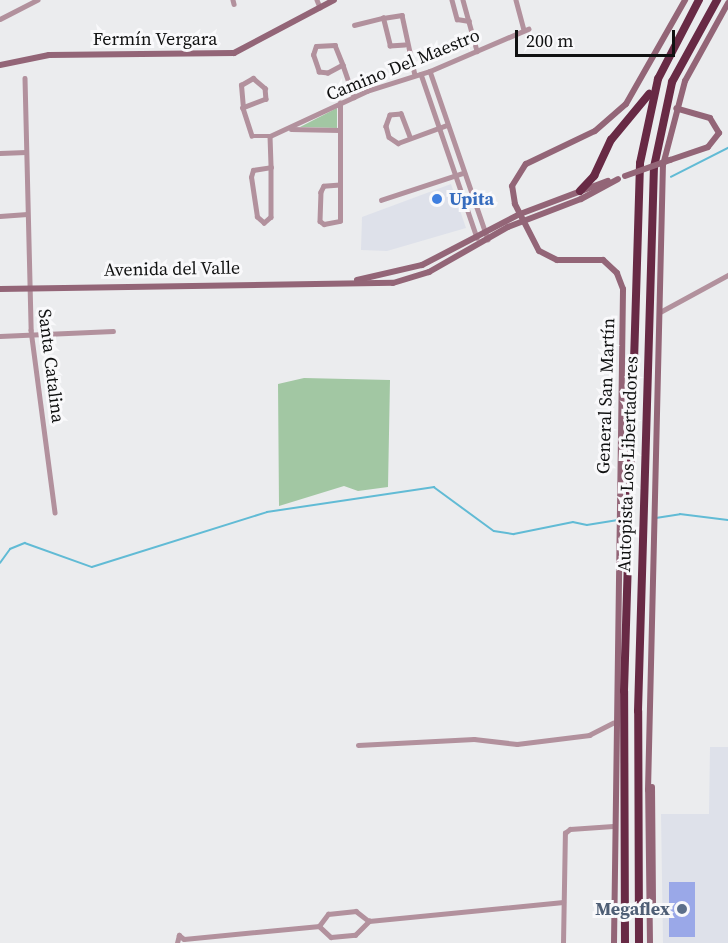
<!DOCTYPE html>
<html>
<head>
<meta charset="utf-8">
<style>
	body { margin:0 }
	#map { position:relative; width:728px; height:943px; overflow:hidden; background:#ebecee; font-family:"Source Serif 4",serif }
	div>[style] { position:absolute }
	.built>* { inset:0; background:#dee1ea }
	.green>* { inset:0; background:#a2c7a3 }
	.stream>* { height:1.5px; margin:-0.75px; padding:0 0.75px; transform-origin:0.75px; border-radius:0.75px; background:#61bbd5 }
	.building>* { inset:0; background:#9aa8e8; transform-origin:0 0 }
	.street>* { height:4.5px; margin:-2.25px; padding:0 2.25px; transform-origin:2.25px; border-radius:2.25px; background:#b2919d }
	.secondary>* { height:6px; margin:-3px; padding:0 3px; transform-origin:3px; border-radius:3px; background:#936577 }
	.highway>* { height:8px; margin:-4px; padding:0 4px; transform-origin:4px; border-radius:4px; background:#682a45 }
	.secondary-bridge>* { height:6px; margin:-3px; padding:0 3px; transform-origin:3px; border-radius:3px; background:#936577 }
	.dots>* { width:16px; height:16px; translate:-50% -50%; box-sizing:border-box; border:3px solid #f9f9fb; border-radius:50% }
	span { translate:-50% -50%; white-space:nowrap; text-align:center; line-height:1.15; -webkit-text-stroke:6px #f9f9fb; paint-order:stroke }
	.street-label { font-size:18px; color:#101111 }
	.shop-label { font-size:18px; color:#366cbe; font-weight:700 }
	.left { translate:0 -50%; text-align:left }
	.service-label { font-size:18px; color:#4e5e75; font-weight:700 }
	.right { translate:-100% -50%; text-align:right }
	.scale { position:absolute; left:515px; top:30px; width:160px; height:27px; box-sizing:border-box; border:3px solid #101111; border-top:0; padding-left:8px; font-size:18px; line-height:21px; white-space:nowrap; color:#101111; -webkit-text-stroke:4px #f9f9fb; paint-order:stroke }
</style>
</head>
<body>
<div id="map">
	<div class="built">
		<div style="clip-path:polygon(451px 184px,466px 228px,387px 251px,361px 250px,362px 217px)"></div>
		<div style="clip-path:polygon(710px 747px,728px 747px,728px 943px,663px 943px,661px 814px,709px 814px)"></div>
	</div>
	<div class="green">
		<div style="clip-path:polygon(337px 108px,337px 128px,300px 127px)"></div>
		<div style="clip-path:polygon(304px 378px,390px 380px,388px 487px,358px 491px,344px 486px,279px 506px,278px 384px)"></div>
	</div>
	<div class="stream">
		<div style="left:671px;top:177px;width:64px;rotate:-27deg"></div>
		<div style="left:656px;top:518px;width:24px;rotate:-9deg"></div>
		<div style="left:680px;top:514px;width:48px;rotate:7.1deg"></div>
		<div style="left:0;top:563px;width:17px;rotate:-54deg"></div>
		<div style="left:10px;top:549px;width:16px;rotate:-22deg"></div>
		<div style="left:25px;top:543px;width:71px;rotate:19.7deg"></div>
		<div style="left:92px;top:567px;width:183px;rotate:-17.4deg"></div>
		<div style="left:267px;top:512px;width:169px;rotate:-8.5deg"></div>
		<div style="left:434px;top:487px;width:74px;rotate:36.3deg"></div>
		<div style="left:494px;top:531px;width:20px;rotate:9deg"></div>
		<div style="left:514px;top:534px;width:60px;rotate:-11.5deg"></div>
		<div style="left:573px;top:522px;width:14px;rotate:12deg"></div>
		<div style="left:587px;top:525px;width:31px;rotate:-9deg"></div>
	</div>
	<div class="building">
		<div style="left:669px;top:882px;width:26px;height:55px"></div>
	</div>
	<div class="street">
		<div style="left:233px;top:0;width:4px;rotate:76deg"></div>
		<div style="left:317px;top:0;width:8px;rotate:67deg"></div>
		<div style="left:452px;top:0;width:20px;rotate:75deg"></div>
		<div style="left:457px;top:19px;width:12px;rotate:9deg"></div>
		<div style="left:463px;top:0;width:53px;rotate:74.6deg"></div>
		<div style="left:516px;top:0;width:30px;rotate:75deg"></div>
		<div style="left:0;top:19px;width:42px;rotate:-27.2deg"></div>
		<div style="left:354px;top:25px;width:30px;rotate:-14deg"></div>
		<div style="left:405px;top:45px;width:15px;rotate:176deg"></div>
		<div style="left:390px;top:46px;width:29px;rotate:-104deg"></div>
		<div style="left:383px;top:18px;width:19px;rotate:-9deg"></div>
		<div style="left:402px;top:15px;width:61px;rotate:77.8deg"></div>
		<div style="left:343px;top:65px;width:17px;rotate:152deg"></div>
		<div style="left:328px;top:73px;width:9px;rotate:-174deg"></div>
		<div style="left:319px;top:72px;width:18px;rotate:-109deg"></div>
		<div style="left:313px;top:55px;width:9px;rotate:-72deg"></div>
		<div style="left:316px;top:46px;width:19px;rotate:-3deg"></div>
		<div style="left:335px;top:45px;width:22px;rotate:68deg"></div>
		<div style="left:343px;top:65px;width:34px;rotate:71deg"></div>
		<div style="left:430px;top:71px;width:178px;rotate:71deg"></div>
		<div style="left:421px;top:74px;width:173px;rotate:71.1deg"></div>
		<div style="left:25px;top:78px;width:252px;rotate:88.6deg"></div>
		<div style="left:31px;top:330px;width:184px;rotate:82.5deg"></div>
		<div style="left:253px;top:78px;width:16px;rotate:40deg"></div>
		<div style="left:265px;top:88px;width:11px;rotate:85deg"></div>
		<div style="left:266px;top:99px;width:25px;rotate:159deg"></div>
		<div style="left:243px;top:108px;width:23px;rotate:-95deg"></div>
		<div style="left:241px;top:85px;width:14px;rotate:-30deg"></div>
		<div style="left:243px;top:108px;width:29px;rotate:72deg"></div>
		<div style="left:252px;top:136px;width:18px"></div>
		<div style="left:270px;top:136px;width:107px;rotate:-24.9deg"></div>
		<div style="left:367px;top:91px;width:66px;rotate:-17.6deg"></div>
		<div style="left:430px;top:71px;width:107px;rotate:-23.2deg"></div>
		<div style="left:291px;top:129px;width:48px;rotate:1.2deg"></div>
		<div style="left:270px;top:136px;width:31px;rotate:88deg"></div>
		<div style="left:410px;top:138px;width:26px;rotate:-111deg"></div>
		<div style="left:401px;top:114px;width:11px;rotate:175deg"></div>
		<div style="left:390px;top:115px;width:12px;rotate:110deg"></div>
		<div style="left:386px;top:126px;width:11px;rotate:75deg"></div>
		<div style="left:389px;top:137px;width:11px;rotate:34deg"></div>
		<div style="left:398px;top:143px;width:52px;rotate:-20.2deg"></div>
		<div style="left:0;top:153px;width:26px;rotate:-2deg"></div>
		<div style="left:271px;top:167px;width:50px;rotate:90deg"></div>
		<div style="left:271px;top:217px;width:9px;rotate:139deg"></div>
		<div style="left:264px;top:223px;width:9px;rotate:-139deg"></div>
		<div style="left:257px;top:217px;width:40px;rotate:-98.5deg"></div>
		<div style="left:251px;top:177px;width:7px;rotate:-74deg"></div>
		<div style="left:253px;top:170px;width:18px;rotate:-9deg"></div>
		<div style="left:340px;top:185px;width:16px;rotate:176deg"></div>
		<div style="left:324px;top:186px;width:7px;rotate:117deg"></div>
		<div style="left:321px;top:192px;width:29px;rotate:92deg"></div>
		<div style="left:320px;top:221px;width:5px;rotate:37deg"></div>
		<div style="left:324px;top:224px;width:16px;rotate:-11deg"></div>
		<div style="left:340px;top:221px;width:118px;rotate:-90deg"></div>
		<div style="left:381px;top:200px;width:86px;rotate:-18.2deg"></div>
		<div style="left:0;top:216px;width:27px;rotate:-4deg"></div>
		<div style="left:660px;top:312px;width:77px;rotate:-28.6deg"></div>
		<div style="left:0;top:336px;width:113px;rotate:-2.5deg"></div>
		<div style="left:358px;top:745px;width:116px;rotate:-3deg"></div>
		<div style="left:474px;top:739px;width:43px;rotate:6.6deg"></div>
		<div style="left:517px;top:744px;width:73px;rotate:-7.1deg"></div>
		<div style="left:589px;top:735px;width:27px;rotate:-27deg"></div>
		<div style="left:369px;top:921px;width:195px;rotate:-5.6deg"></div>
		<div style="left:319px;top:926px;width:16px;rotate:43deg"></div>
		<div style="left:331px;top:937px;width:24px;rotate:-5deg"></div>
		<div style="left:355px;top:935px;width:20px;rotate:-45deg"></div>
		<div style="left:319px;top:926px;width:15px;rotate:-53deg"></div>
		<div style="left:328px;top:914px;width:28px;rotate:-6deg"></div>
		<div style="left:356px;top:911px;width:16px;rotate:38deg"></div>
		<div style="left:177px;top:943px;width:8px;rotate:-76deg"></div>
		<div style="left:179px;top:935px;width:6px;rotate:39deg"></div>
		<div style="left:184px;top:939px;width:136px;rotate:-5.5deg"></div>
		<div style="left:563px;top:943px;width:110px;rotate:-89deg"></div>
		<div style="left:565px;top:833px;width:6px;rotate:-39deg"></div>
		<div style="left:570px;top:829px;width:43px;rotate:-4deg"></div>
	</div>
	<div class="secondary">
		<div style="left:0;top:65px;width:50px;rotate:-11.5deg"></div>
		<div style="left:49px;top:55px;width:185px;rotate:-0.6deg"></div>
		<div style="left:234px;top:53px;width:113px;rotate:-27.9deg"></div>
		<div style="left:670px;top:160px;width:40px;rotate:-18.9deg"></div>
		<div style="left:708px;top:147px;width:18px;rotate:-52deg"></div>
		<div style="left:719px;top:133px;width:17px;rotate:-121deg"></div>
		<div style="left:710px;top:118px;width:35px;rotate:-164deg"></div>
		<div style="left:357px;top:280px;width:67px;rotate:-13deg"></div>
		<div style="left:422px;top:265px;width:110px;rotate:-27.5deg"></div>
		<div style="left:520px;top:214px;width:94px;rotate:-20.6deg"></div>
		<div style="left:0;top:289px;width:393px;rotate:-0.9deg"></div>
		<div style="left:393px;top:283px;width:38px;rotate:-17deg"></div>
		<div style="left:429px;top:272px;width:91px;rotate:-29.7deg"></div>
		<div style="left:508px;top:227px;width:78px;rotate:-21deg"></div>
		<div style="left:581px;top:199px;width:42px;rotate:-28.4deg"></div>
		<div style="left:652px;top:787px;width:122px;rotate:89.5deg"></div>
		<div style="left:614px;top:943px;width:654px;rotate:-89.21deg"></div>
		<div style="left:623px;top:289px;width:17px;rotate:-111deg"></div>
		<div style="left:617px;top:273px;width:19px;rotate:-137deg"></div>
		<div style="left:603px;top:260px;width:46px;rotate:180deg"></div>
		<div style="left:557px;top:260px;width:20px;rotate:-153deg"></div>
		<div style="left:539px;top:251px;width:53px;rotate:-117.1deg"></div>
		<div style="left:515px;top:204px;width:18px;rotate:-99deg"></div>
		<div style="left:512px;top:186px;width:26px;rotate:-58deg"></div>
		<div style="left:526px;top:164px;width:76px;rotate:-25.6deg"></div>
		<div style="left:595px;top:131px;width:41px;rotate:-41.1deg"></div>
		<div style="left:626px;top:104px;width:120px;rotate:-60.4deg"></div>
		<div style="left:650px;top:943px;width:153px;rotate:-90.7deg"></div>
		<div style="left:648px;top:790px;width:625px;rotate:-88.63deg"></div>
		<div style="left:663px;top:165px;width:87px;rotate:-75.3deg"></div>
		<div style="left:685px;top:81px;width:89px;rotate:-61.1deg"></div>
	</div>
	<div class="highway">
		<div style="left:580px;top:191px;width:21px;rotate:-47deg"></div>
		<div style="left:594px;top:176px;width:40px;rotate:-65deg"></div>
		<div style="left:611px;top:140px;width:60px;rotate:-50.4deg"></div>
		<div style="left:625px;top:943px;width:252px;rotate:-90.2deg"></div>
		<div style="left:624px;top:691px;width:528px;rotate:-88.26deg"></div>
		<div style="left:640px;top:163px;width:86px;rotate:-77.9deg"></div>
		<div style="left:658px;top:79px;width:89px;rotate:-62.6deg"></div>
		<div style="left:639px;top:943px;width:232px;rotate:-90.2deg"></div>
		<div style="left:638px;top:711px;width:544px;rotate:-88.32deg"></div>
		<div style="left:654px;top:167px;width:87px;rotate:-78deg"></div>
		<div style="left:672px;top:82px;width:94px;rotate:-61.2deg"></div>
	</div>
	<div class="secondary-bridge">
		<div style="left:625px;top:176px;width:48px;rotate:-19.6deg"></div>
	</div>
	<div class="dots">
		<div style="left:437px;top:199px;background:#3f7fe0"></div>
		<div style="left:682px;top:909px;background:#5c6f8a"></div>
	</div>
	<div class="street-label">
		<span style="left:155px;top:39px">Fermín Vergara</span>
		<span style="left:403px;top:65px;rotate:-22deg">Camino Del Maestro</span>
		<span style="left:172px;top:269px;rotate:-1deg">Avenida del Valle</span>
		<span style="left:51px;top:366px;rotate:83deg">Santa Catalina</span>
		<span style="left:606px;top:396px;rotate:-88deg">General San Martín</span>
		<span style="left:628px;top:464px;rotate:-88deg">Autopista Los Libertadores</span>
	</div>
	<div class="shop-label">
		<span class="left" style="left:449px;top:199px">Upita</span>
	</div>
	<div class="service-label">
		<span class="right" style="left:670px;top:909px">Megaflex</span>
	</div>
	<div class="scale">200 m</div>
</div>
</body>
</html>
